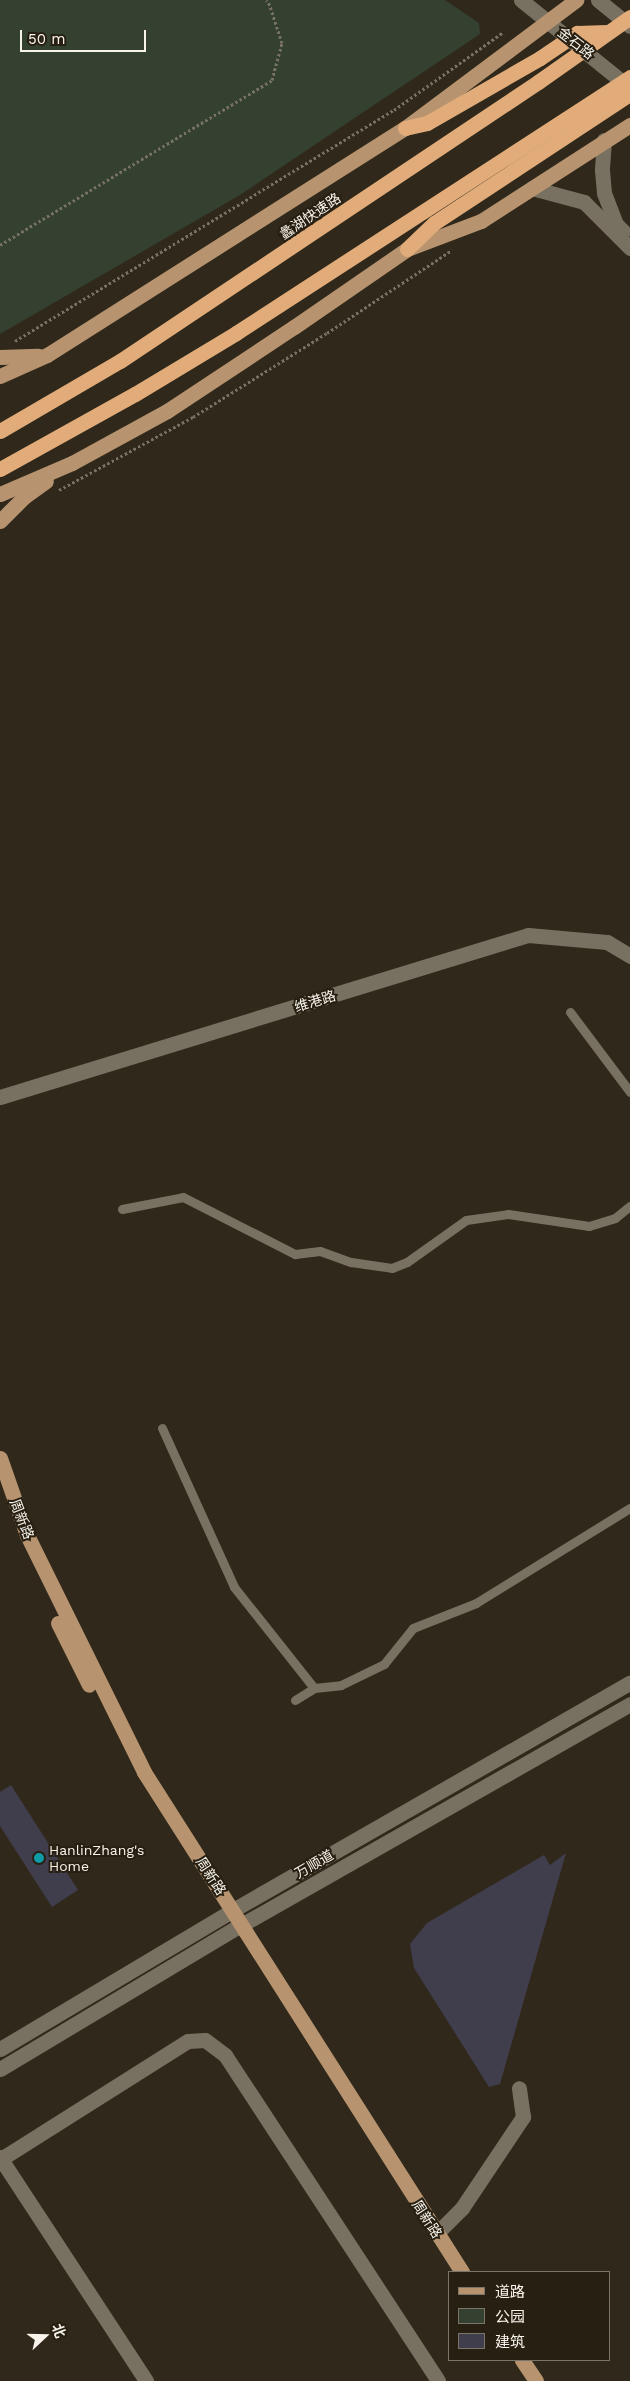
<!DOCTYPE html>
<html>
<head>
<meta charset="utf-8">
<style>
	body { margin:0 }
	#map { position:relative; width:630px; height:2381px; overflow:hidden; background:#30291b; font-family:"Work Sans","Noto Sans SC",sans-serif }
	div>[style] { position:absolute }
	.green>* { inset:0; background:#344030 }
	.building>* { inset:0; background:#403d4d }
	.path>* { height:3px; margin-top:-1.5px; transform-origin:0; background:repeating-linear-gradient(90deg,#787165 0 2.5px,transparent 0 5px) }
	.lane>* { height:9px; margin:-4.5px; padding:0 4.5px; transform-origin:4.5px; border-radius:4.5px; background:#787060 }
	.street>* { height:15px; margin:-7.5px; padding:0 7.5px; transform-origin:7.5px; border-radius:7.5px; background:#787060 }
	.secondary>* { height:15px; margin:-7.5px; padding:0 7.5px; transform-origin:7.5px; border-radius:7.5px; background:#787060 }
	.primary>* { height:15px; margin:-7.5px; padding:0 7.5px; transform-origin:7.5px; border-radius:7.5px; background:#b7946f }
	.highway>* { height:15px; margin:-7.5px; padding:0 7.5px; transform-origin:7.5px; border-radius:7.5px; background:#e1ac79 }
	.dots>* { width:14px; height:14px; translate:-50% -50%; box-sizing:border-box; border:2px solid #261f12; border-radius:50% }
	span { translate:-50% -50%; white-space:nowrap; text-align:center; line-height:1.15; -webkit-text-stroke:4px #261f12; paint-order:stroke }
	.street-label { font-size:14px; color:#f9f4eb }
	.poi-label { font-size:14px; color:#f9f4eb }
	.left { translate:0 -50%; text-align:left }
	.legend { position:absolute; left:448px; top:2271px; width:162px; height:90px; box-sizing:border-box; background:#261f12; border:1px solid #7a7469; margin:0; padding:6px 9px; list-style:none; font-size:15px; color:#f9f4eb }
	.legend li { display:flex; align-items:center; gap:10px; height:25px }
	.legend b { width:25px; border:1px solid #7a7469 }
	.north { position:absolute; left:20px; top:2311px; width:50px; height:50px; -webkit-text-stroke:4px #261f12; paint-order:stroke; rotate:69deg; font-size:14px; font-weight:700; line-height:20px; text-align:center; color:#f9f4eb }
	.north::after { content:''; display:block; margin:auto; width:18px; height:22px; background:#f9f4eb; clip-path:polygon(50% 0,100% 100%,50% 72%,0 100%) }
	.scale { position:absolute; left:20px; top:30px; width:126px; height:22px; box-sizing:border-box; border:2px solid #f9f4eb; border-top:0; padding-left:6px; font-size:15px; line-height:18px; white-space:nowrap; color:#f9f4eb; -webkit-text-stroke:4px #261f12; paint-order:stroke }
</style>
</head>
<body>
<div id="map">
	<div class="green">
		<div style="clip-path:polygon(0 0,445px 0,479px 23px,480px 34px,240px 195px,0 334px)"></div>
	</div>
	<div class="building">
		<div style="clip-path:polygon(11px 1785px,78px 1890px,52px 1907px,0 1826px,0 1792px)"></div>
		<div style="clip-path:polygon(566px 1853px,500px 2084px,489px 2087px,414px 1968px,410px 1944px,427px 1923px,544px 1855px,550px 1865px)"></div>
	</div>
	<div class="path">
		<div style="left:0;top:245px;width:318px;rotate:-31.2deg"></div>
		<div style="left:272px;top:80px;width:38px;rotate:-75deg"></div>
		<div style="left:282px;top:43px;width:40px;rotate:-108deg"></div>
		<div style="left:270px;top:5px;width:6px;rotate:-129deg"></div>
		<div style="left:15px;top:341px;width:444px;rotate:-31.4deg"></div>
		<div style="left:394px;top:110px;width:133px;rotate:-35.5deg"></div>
		<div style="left:59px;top:490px;width:153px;rotate:-28.6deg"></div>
		<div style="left:193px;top:417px;width:158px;rotate:-32.1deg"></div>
		<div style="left:327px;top:333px;width:150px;rotate:-33.6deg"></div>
	</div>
	<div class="lane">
		<div style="left:570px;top:1012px;width:100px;rotate:53.1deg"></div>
		<div style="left:122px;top:1209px;width:62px;rotate:-11.1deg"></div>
		<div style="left:183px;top:1197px;width:126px;rotate:27deg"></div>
		<div style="left:295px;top:1254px;width:25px;rotate:-7deg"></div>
		<div style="left:320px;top:1251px;width:33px;rotate:20deg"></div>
		<div style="left:351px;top:1262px;width:41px;rotate:8.3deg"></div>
		<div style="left:392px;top:1268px;width:16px;rotate:-22deg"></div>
		<div style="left:407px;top:1262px;width:72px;rotate:-35.4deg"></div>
		<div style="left:466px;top:1220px;width:42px;rotate:-8.1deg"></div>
		<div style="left:508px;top:1214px;width:82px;rotate:8.4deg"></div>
		<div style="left:589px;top:1226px;width:27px;rotate:-17deg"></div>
		<div style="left:615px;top:1218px;width:19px;rotate:-39deg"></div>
		<div style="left:162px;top:1428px;width:175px;rotate:65.6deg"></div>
		<div style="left:234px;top:1587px;width:129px;rotate:51.6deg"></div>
		<div style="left:295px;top:1700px;width:22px;rotate:-32deg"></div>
		<div style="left:314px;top:1688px;width:27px;rotate:-6deg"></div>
		<div style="left:341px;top:1685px;width:48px;rotate:-26deg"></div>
		<div style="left:384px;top:1664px;width:46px;rotate:-51.1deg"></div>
		<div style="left:413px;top:1628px;width:68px;rotate:-21.6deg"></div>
		<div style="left:476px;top:1603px;width:181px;rotate:-31.7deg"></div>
	</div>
	<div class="street">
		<div style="left:0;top:1097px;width:552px;rotate:-17.06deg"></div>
		<div style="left:528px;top:935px;width:79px;rotate:5.1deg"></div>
		<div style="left:607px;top:942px;width:27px;rotate:31deg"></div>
		<div style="left:0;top:2157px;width:2px;rotate:63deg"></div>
		<div style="left:1px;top:2159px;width:221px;rotate:-32.3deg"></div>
		<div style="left:188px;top:2041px;width:17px;rotate:-3deg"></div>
		<div style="left:205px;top:2040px;width:25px;rotate:37deg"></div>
		<div style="left:225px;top:2055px;width:389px;rotate:56.8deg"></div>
		<div style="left:1px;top:2159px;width:265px;rotate:56.8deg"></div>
		<div style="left:436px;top:2234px;width:37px;rotate:-45deg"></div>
		<div style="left:462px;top:2208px;width:110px;rotate:-56.2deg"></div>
		<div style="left:523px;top:2117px;width:29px;rotate:-98deg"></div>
	</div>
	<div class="secondary">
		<div style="left:521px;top:0;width:140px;rotate:38.9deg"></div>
		<div style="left:598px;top:0;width:41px;rotate:39.1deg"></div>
		<div style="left:604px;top:140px;width:30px;rotate:94deg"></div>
		<div style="left:602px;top:170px;width:23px;rotate:85deg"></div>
		<div style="left:604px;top:193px;width:33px;rotate:69deg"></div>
		<div style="left:616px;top:224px;width:10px;rotate:45deg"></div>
		<div style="left:532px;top:188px;width:54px;rotate:15.1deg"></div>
		<div style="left:584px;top:202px;width:65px;rotate:45deg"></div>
		<div style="left:0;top:2049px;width:271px;rotate:-30.8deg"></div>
		<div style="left:233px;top:1910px;width:457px;rotate:-29.8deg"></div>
		<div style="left:0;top:2069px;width:275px;rotate:-30.9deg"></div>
		<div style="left:236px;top:1928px;width:453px;rotate:-29.6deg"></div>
	</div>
	<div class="primary">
		<div style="left:0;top:357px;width:38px;rotate:-2deg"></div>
		<div style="left:0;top:376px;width:51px;rotate:-24.1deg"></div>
		<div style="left:47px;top:355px;width:424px;rotate:-32.4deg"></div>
		<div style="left:405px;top:128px;width:214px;rotate:-36.8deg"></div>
		<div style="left:0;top:494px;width:78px;rotate:-23.3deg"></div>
		<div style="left:72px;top:463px;width:108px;rotate:-28.7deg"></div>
		<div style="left:167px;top:411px;width:152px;rotate:-33.5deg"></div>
		<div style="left:294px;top:327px;width:137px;rotate:-34.6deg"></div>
		<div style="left:407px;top:249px;width:79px;rotate:-20.7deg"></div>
		<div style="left:481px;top:221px;width:177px;rotate:-32.8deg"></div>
		<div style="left:0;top:521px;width:34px;rotate:-45deg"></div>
		<div style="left:24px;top:497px;width:27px;rotate:-36deg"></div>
		<div style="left:0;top:1458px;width:82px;rotate:70.7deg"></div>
		<div style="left:27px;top:1535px;width:264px;rotate:63.7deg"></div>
		<div style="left:144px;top:1772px;width:593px;rotate:57.54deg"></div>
		<div style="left:58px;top:1623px;width:69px;rotate:63.4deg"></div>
		<div style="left:522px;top:2360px;width:25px;rotate:56deg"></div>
	</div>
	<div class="highway">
		<div style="left:405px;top:128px;width:23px;rotate:-13deg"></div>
		<div style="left:427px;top:123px;width:130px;rotate:-29.9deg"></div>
		<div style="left:540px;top:58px;width:45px;rotate:-34deg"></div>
		<div style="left:577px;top:33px;width:30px;rotate:-2deg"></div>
		<div style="left:407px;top:249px;width:37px;rotate:-44deg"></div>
		<div style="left:434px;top:223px;width:235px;rotate:-33.4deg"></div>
		<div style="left:0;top:431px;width:139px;rotate:-30.3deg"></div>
		<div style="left:120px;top:361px;width:503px;rotate:-33.72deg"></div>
		<div style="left:538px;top:82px;width:113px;rotate:-35.2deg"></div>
		<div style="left:0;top:469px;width:154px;rotate:-29.1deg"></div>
		<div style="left:135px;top:394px;width:118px;rotate:-31.1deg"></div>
		<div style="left:236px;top:333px;width:470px;rotate:-33deg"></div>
	</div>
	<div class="dots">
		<div style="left:39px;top:1858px;background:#0f9aa8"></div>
	</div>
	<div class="street-label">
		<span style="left:576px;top:43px;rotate:38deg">金石路</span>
		<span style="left:310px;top:216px;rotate:-34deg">蠡湖快速路</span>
		<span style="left:315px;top:1001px;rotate:-17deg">维港路</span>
		<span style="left:22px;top:1519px;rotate:69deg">周新路</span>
		<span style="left:314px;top:1864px;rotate:-30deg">万顺道</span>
		<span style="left:211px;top:1876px;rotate:57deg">周新路</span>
		<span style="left:427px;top:2219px;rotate:57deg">周新路</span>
	</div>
	<div class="poi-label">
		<span class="left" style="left:49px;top:1858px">HanlinZhang's<br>Home</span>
	</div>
	<ul class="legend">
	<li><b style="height:6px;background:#b7946f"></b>道路</li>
	<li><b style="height:14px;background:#344030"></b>公园</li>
	<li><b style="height:14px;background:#403d4d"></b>建筑</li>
	</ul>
	<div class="north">北</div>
	<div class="scale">50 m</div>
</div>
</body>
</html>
